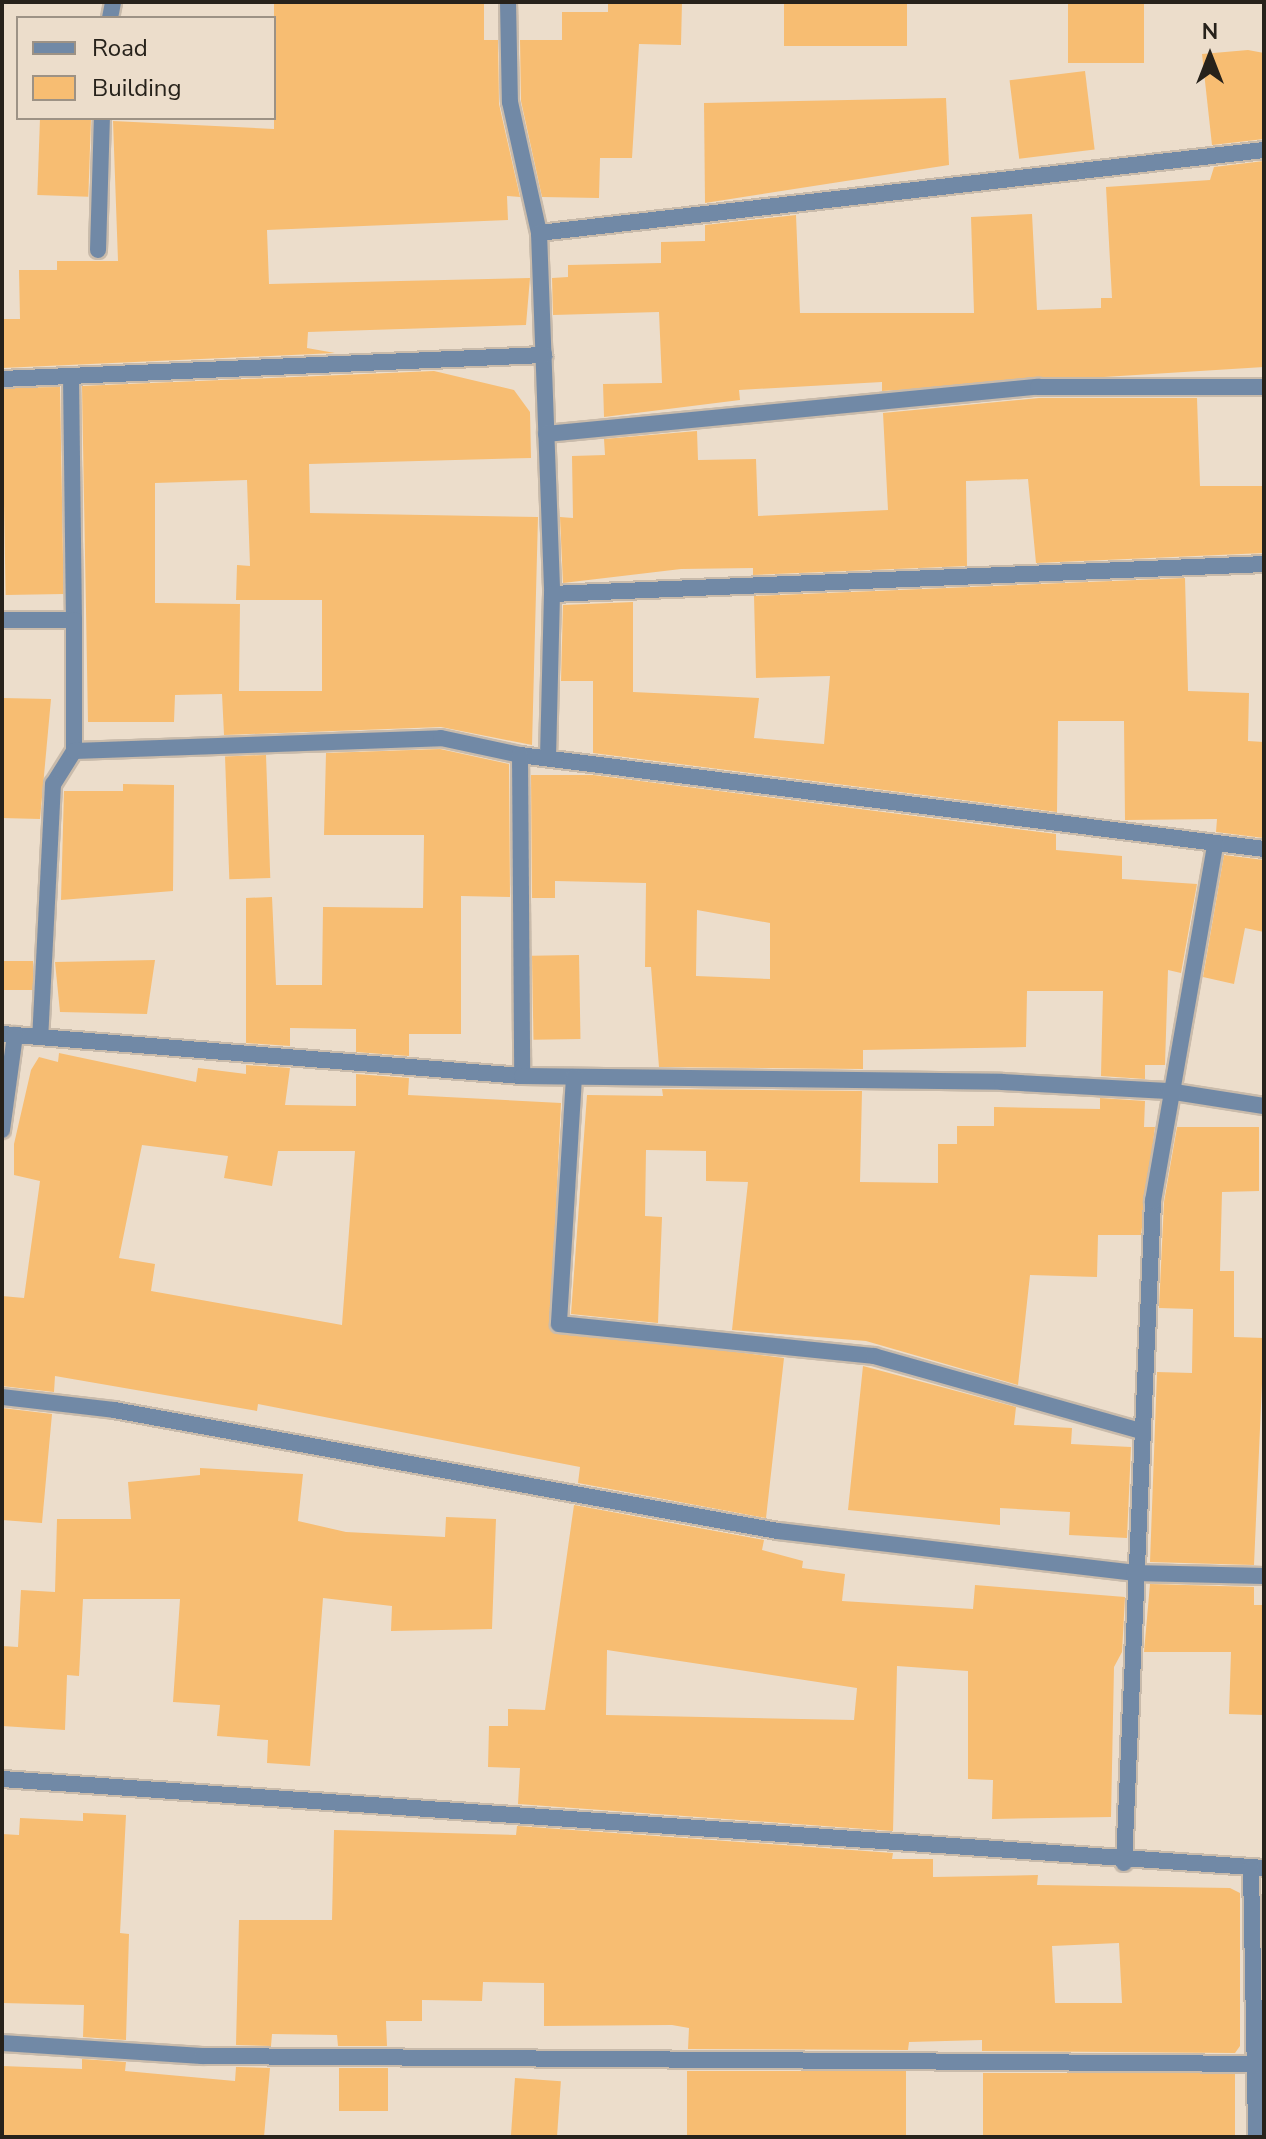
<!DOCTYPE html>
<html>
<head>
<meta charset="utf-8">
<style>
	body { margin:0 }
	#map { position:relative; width:1266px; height:2139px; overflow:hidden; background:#ecddcb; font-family:"Nunito Sans",sans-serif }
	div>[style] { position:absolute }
	.building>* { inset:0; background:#f7bd72; transform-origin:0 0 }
	.roads { filter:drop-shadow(2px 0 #c9bbab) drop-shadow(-2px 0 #c9bbab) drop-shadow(0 2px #c9bbab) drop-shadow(0 -2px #c9bbab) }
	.minor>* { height:16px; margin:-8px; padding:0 8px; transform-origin:8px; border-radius:8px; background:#7189a6 }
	span { translate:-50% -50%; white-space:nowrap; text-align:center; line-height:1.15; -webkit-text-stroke:6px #ecddcb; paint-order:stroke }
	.frame { position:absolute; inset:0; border:4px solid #27221b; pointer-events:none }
	.legend { position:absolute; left:16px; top:16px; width:260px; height:104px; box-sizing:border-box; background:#ecddcb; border:2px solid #9d9285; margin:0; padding:10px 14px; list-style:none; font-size:24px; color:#27221b }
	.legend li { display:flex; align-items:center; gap:16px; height:40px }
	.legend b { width:40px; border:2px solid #9d9285 }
	.north { position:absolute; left:1170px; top:16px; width:80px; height:80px; -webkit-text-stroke:6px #ecddcb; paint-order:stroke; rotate:0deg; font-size:22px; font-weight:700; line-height:32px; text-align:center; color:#27221b }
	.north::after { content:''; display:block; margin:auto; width:28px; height:36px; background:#27221b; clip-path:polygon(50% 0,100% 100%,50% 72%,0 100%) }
</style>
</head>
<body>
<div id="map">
	<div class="building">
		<div style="clip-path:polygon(274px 2px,484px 2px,484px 40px,498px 40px,499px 104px,520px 197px,507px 196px,508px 220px,267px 230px,269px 284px,530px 278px,526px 325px,308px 332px,307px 348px,335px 353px,2px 368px,2px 319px,20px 319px,19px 270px,57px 270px,57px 261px,118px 261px,113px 121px,274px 129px)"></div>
		<div style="clip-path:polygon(608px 2px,682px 2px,681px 45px,639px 44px,632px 158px,600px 158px,599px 198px,542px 197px,521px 101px,520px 40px,562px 40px,562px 12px,608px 12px)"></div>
		<div style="left:784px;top:2px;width:123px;height:44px"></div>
		<div style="left:1068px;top:2px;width:76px;height:61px"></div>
		<div style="clip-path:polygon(1248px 50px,1264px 53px,1264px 139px,1212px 145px,1202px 54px)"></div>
		<div style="left:1085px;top:71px;width:79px;height:76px;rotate:83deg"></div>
		<div style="clip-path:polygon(946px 98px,949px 165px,705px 203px,704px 103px)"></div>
		<div style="left:40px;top:118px;width:51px;height:77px;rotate:2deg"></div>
		<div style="clip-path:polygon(1264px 161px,1264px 367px,882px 391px,882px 382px,739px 390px,740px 400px,604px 417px,603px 384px,662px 383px,659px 312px,553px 315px,552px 278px,568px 277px,568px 265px,661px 263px,661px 242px,705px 241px,705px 225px,796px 215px,800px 313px,974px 313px,971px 217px,1032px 214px,1037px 310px,1101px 308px,1101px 298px,1112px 298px,1106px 187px,1210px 180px,1214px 167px)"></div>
		<div style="clip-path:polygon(evenodd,434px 371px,514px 390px,530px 412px,531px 458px,309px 464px,310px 513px,538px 517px,532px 745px,441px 727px,224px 735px,222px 694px,175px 695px,174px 722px,88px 722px,82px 386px,434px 371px,247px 480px,250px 566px,237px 565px,236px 600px,322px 600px,322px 691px,239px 691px,240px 604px,155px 603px,155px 483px,247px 480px)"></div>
		<div style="left:60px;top:387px;width:207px;height:58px;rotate:89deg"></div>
		<div style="clip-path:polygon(1039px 398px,1197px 398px,1200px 486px,1264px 486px,1264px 553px,1036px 563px,1028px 479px,966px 481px,967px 566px,753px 575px,753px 568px,681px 569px,563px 583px,560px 517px,573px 518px,572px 456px,605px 455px,604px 439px,697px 431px,698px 460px,756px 459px,758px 516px,888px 510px,883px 413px)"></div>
		<div style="clip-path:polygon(1185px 578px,1188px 691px,1249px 693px,1248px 741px,1264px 742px,1264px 838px,1216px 832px,1217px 819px,1125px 820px,1124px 721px,1058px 721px,1057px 812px,593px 753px,593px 681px,561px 681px,563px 605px,633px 602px,633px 692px,759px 698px,754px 738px,824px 744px,830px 676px,756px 678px,754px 596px)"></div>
		<div style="clip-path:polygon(2px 698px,51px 699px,40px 819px,2px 818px)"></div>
		<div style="clip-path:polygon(440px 749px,509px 764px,510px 897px,461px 896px,461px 1034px,409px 1034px,409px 1056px,356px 1052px,356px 1029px,290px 1028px,290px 1046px,246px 1043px,246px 898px,272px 897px,276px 985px,322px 985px,323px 907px,423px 908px,424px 835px,324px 835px,326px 753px)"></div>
		<div style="left:266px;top:755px;width:123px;height:41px;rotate:88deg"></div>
		<div style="clip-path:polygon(evenodd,531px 775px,593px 775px,1056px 834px,1056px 850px,1122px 856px,1122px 879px,1197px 884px,1181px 973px,1168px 970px,1165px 1065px,1145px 1065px,1145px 1079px,1101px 1076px,1103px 991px,1027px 991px,1026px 1047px,863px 1050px,863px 1069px,659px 1067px,651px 967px,645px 967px,646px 883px,555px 881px,555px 898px,532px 898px,531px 775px,697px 910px,770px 923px,770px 979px,696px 976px,697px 910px)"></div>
		<div style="clip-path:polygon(123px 784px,174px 785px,173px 891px,61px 900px,64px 791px,123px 791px)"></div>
		<div style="clip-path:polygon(1224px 855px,1264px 860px,1264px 932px,1245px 928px,1234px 984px,1203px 977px)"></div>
		<div style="left:579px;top:955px;width:84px;height:47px;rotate:89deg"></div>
		<div style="clip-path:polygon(155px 960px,147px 1014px,60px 1012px,55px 962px)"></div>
		<div style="left:2px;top:961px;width:31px;height:29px"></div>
		<div style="clip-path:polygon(evenodd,59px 1053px,196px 1082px,198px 1068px,246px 1074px,246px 1065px,290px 1068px,285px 1105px,356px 1106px,356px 1074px,409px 1078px,408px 1095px,561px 1103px,550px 1329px,784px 1358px,766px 1518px,578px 1483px,580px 1467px,258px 1404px,257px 1411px,55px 1376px,54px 1392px,2px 1386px,2px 1296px,24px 1298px,40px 1181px,14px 1175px,14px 1144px,31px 1070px,39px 1057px,58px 1062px,59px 1053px,142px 1145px,228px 1156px,224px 1178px,272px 1186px,278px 1151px,355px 1151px,342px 1325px,151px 1291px,155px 1264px,119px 1258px,142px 1145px)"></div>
		<div style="clip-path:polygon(662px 1089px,862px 1091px,860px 1182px,938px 1183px,938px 1144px,957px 1144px,957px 1126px,994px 1126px,994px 1107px,1100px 1109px,1100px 1098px,1145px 1101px,1144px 1127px,1155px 1127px,1141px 1235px,1098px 1235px,1097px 1277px,1030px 1275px,1018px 1385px,866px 1341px,732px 1330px,748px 1182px,706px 1181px,706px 1151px,646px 1150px,645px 1216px,662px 1217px,658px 1323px,571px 1314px,587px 1095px,663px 1096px)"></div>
		<div style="clip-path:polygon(1177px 1127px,1259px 1127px,1259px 1191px,1222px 1192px,1220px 1271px,1234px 1271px,1234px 1337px,1264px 1338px,1254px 1565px,1150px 1562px,1157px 1372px,1192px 1373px,1193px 1309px,1159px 1308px,1164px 1202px)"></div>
		<div style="clip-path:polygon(863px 1366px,1016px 1407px,1014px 1425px,1072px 1428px,1071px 1444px,1131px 1447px,1127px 1538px,1069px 1535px,1070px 1512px,1000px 1508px,1000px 1525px,848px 1510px)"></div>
		<div style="clip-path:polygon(2px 1408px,52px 1414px,42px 1523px,2px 1520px)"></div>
		<div style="clip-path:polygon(200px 1468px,303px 1474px,298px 1521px,346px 1532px,445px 1537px,446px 1517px,496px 1519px,492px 1629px,391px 1631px,392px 1606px,323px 1598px,310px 1766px,267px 1763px,268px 1740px,217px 1736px,220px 1705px,173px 1702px,180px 1599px,83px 1599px,79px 1676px,67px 1675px,65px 1730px,2px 1726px,2px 1646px,18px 1647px,21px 1590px,55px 1592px,57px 1519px,131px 1519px,128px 1482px,200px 1475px)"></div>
		<div style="clip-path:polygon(evenodd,574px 1505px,764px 1540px,762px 1550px,803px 1561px,802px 1568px,845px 1574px,842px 1601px,973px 1609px,975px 1585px,1125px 1597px,1122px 1652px,1114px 1667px,1111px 1817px,992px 1819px,993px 1780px,968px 1779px,968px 1671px,897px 1666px,893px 1831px,518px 1804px,520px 1768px,488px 1767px,489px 1726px,508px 1726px,508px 1709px,545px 1710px,574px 1505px,607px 1650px,857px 1688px,854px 1720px,606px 1715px,607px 1650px)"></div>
		<div style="clip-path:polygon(1150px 1584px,1254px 1587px,1254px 1605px,1264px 1605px,1264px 1715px,1229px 1714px,1231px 1652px,1144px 1652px)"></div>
		<div style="clip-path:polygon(83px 1813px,126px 1815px,120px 1933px,129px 1934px,126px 2040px,83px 2037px,84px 2005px,2px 2003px,2px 1834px,19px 1835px,20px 1818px,83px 1821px)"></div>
		<div style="clip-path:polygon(evenodd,517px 1826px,893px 1853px,892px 1859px,933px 1859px,933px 1877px,1038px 1875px,1037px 1885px,1230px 1888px,1240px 1893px,1240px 2046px,1235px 2053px,982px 2051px,982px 2040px,909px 2042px,908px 2050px,688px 2049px,689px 2028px,672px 2025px,544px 2026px,544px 1983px,483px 1982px,482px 2001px,422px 2000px,422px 2021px,386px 2021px,387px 2046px,338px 2046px,337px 2035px,272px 2034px,271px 2046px,236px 2045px,239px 1920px,332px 1920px,334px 1830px,516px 1835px,517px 1826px,1119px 1943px,1122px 2003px,1055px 2003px,1052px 1946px,1119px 1943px)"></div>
		<div style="clip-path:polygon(82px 2059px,126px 2062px,125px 2071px,235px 2081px,236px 2067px,270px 2068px,264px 2137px,2px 2137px,2px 2066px,82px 2069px)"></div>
		<div style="left:339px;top:2068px;width:49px;height:43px"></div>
		<div style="left:687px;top:2071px;width:219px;height:66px"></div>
		<div style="left:983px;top:2073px;width:252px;height:64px"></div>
		<div style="left:515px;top:2078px;width:46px;height:59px;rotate:4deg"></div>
	</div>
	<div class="roads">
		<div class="minor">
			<div style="left:508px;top:2px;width:100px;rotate:88.9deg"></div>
			<div style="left:510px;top:102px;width:134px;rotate:77.5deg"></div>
			<div style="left:539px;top:233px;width:361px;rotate:87.9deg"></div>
			<div style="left:552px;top:594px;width:164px;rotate:91.4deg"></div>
			<div style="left:110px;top:18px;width:16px;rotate:-79deg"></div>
			<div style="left:539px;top:233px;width:730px;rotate:-6.53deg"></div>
			<div style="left:98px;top:250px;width:132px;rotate:-88.3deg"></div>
			<div style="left:71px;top:376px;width:244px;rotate:89.3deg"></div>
			<div style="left:2px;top:379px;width:543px;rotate:-2.54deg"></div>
			<div style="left:546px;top:434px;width:494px;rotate:-5.5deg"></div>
			<div style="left:1038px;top:387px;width:226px"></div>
			<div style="left:552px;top:594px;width:713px;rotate:-2.41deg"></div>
			<div style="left:2px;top:620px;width:72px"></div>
			<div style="left:74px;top:620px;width:131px;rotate:90deg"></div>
			<div style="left:74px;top:751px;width:39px;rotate:122deg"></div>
			<div style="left:53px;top:784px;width:253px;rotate:92.9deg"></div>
			<div style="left:74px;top:751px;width:367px;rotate:-2deg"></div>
			<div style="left:441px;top:738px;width:81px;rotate:12.1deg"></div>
			<div style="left:520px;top:755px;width:750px;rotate:7.2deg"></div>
			<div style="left:520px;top:755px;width:321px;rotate:89.6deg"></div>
			<div style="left:2px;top:1034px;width:522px;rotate:4.62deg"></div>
			<div style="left:522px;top:1076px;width:480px;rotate:0.7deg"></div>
			<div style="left:1002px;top:1082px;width:166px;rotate:3.1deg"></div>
			<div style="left:1168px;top:1091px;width:97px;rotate:8.9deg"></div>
			<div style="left:574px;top:1077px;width:247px;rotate:93.5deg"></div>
			<div style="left:559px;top:1324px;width:317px;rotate:5.8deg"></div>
			<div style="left:874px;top:1356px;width:277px;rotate:15.7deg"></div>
			<div style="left:2px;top:1130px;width:96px;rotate:-82.2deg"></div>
			<div style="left:2px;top:1397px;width:113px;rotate:6.6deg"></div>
			<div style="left:114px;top:1410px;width:675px;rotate:10.33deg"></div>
			<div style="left:778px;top:1531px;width:358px;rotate:6.7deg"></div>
			<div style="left:1134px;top:1573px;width:130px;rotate:1.3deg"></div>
			<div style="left:2px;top:1779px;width:1265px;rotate:4.03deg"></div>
			<div style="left:1124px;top:1863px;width:663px;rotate:-87.49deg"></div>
			<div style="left:1153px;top:1201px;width:362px;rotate:-80.1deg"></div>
			<div style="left:1251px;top:1869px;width:268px;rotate:88.9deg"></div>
			<div style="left:2px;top:2043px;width:200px;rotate:3.7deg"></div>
			<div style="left:202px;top:2056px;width:1062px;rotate:0.43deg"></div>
		</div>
	</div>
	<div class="frame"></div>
	<ul class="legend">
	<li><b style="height:10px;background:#7189a6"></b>Road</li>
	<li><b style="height:22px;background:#f7bd72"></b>Building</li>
	</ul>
	<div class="north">N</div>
</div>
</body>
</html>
